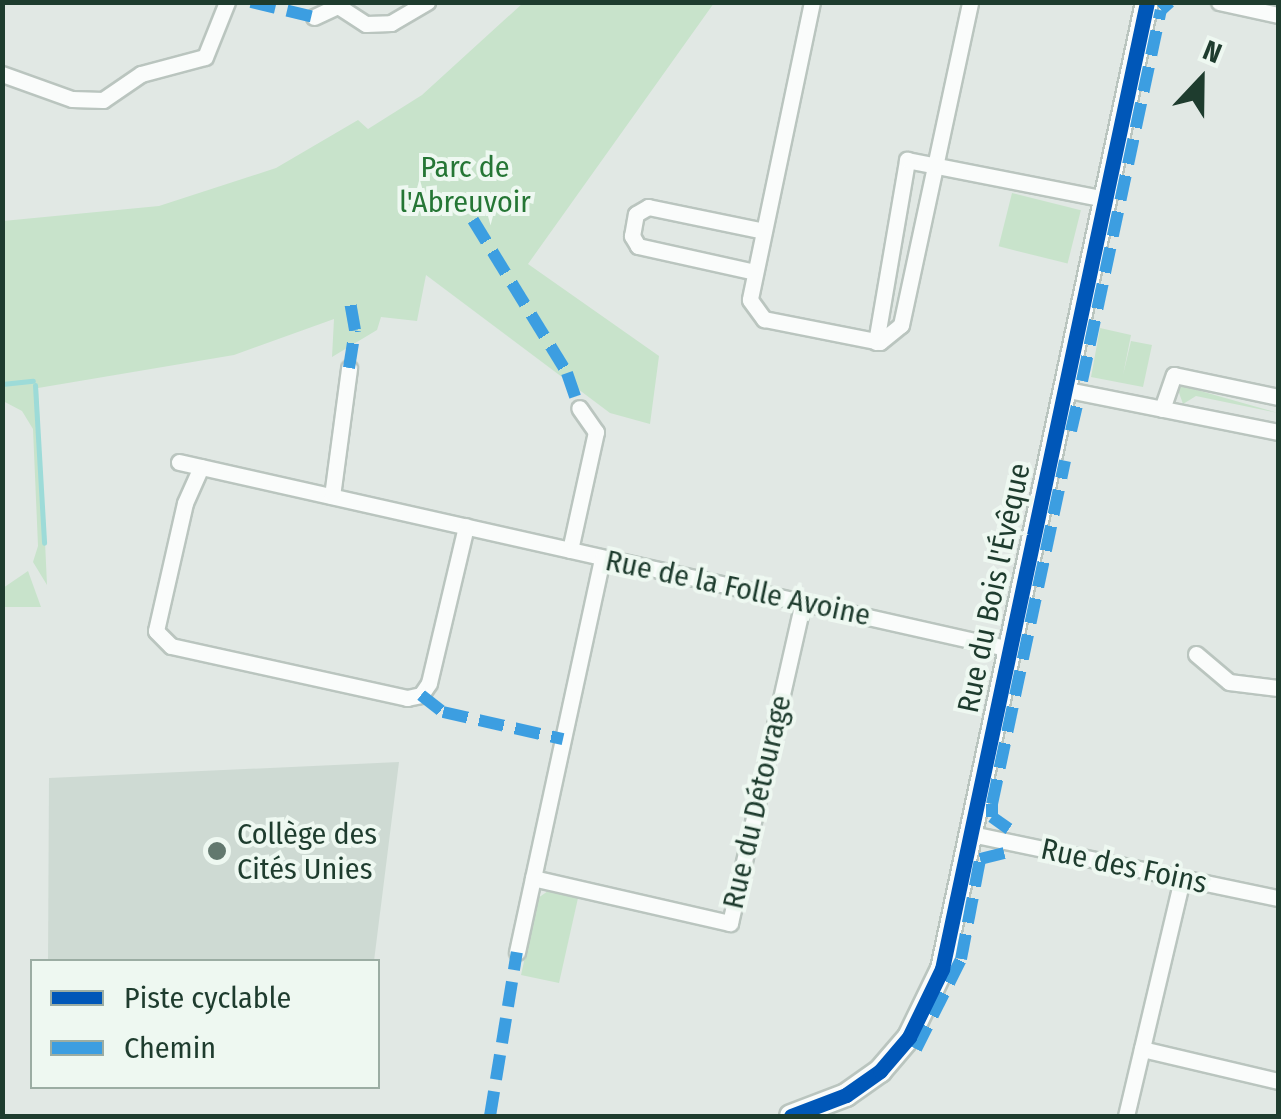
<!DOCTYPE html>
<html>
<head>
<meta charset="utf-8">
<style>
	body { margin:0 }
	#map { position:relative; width:1281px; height:1119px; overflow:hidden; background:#e1e8e4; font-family:"Fira Sans Condensed",sans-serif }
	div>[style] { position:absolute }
	.built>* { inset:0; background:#cedad3 }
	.green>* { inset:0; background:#c8e3cb; transform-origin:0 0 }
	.stream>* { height:5px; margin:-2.5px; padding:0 2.5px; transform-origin:2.5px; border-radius:2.5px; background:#9ddbd8 }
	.roads { filter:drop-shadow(2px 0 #bac5bf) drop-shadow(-2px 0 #bac5bf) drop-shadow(0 2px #bac5bf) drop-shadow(0 -2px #bac5bf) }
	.street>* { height:15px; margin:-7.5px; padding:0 7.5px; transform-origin:7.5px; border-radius:7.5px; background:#fafcfb }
	.secondary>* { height:22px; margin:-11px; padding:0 11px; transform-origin:11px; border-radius:11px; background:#fafcfb }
	.quiet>* { height:12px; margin-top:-6px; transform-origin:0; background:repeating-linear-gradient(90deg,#3c9ee1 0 25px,transparent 0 37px) }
	.cycleway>* { height:15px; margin:-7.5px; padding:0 7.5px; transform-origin:7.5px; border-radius:7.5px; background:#0057b8 }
	.dots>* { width:28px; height:28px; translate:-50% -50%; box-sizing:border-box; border:5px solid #eef8f1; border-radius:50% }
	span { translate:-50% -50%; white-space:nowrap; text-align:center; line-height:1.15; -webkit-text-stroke:8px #eef8f1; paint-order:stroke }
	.park-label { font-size:30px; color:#257635 }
	.street-label { font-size:30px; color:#1e3c2e }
	.poi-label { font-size:30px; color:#1e3c2e }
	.left { translate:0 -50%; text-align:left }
	.frame { position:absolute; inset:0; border:5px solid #1e3c2e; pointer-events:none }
	.legend { position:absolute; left:30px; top:959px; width:350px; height:130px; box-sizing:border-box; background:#eef8f1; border:2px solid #9bada3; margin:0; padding:12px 18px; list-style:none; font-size:30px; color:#1e3c2e }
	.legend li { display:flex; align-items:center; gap:20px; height:50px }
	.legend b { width:50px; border:2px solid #9bada3 }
	.north { position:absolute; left:1151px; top:30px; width:100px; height:100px; -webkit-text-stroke:8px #eef8f1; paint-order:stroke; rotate:22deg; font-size:28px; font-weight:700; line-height:40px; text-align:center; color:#1e3c2e }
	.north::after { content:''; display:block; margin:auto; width:35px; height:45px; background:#1e3c2e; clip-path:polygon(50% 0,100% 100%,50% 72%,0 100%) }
</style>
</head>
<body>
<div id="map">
	<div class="built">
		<div style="clip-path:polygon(399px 762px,374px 961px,48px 961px,49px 778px)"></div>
	</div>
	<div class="green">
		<div style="clip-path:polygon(523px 3px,714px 3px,528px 264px,659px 356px,650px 424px,610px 413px,426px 275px,417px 321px,381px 317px,377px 330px,332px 357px,334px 319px,234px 355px,38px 388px,47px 585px,33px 562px,38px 546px,33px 429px,22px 411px,3px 401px,3px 221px,159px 206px,276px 168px,358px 120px,368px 129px,422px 95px)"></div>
		<div style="left:1012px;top:193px;width:71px;height:55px;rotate:14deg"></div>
		<div style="clip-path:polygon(1100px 328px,1131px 335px,1123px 375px,1131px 341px,1152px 345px,1143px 387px,1091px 377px)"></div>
		<div style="clip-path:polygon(1190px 383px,1190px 388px,1278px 413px,1196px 396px,1183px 404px,1177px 387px)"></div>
		<div style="clip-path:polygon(28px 571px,41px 607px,3px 607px,3px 588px)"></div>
		<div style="clip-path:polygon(548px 891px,578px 898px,559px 983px,521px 975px,538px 898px)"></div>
	</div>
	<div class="stream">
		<div style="left:2px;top:384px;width:31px;rotate:-6deg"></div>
		<div style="left:35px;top:385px;width:158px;rotate:86.7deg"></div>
	</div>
	<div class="roads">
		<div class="street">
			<div style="left:812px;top:2px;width:304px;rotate:101.8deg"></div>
			<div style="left:750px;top:300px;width:24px;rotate:54deg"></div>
			<div style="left:764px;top:319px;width:118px;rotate:11.2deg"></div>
			<div style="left:880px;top:342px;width:27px;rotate:-39deg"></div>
			<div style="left:901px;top:325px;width:330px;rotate:-77.9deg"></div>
			<div style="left:1219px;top:2px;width:60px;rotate:12.4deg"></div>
			<div style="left:314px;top:17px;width:26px;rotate:-25deg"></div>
			<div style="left:338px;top:6px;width:33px;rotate:33deg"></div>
			<div style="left:366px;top:24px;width:25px;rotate:-2deg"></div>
			<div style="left:391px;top:23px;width:42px;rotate:-30.3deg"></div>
			<div style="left:2px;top:74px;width:74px;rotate:19.7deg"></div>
			<div style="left:72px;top:99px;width:31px;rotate:2deg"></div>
			<div style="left:103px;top:100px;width:46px;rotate:-34.4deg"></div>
			<div style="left:141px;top:74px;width:66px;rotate:-14.9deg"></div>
			<div style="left:205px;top:57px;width:59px;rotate:-68.2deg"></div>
			<div style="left:755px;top:272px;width:120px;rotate:-167.5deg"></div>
			<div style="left:638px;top:246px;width:12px;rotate:-121deg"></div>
			<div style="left:632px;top:236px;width:22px;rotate:-80deg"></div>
			<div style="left:636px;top:214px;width:14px;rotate:-30deg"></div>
			<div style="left:648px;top:207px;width:118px;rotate:11.7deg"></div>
			<div style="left:876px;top:342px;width:185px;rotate:-80.3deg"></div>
			<div style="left:907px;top:160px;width:203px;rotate:11.1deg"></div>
			<div style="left:1063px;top:389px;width:219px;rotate:11.3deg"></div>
			<div style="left:1162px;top:409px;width:36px;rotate:-71deg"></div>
			<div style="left:1174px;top:375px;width:106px;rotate:11.9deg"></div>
			<div style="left:179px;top:462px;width:852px;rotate:12.68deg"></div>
			<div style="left:201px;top:467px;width:39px;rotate:114deg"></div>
			<div style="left:185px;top:503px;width:131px;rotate:102.8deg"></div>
			<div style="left:156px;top:631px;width:21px;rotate:45deg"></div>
			<div style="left:171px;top:646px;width:242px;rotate:12.4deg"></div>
			<div style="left:407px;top:698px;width:14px;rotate:-12deg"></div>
			<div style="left:421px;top:695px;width:14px;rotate:-56deg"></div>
			<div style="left:429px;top:683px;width:161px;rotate:-76.7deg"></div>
			<div style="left:332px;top:496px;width:129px;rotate:-82.4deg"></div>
			<div style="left:570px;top:550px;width:121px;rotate:-77.6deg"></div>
			<div style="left:596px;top:432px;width:29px;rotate:-125deg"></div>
			<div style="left:1196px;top:654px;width:43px;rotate:40.3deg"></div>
			<div style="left:1229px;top:682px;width:49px;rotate:7deg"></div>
			<div style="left:971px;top:834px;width:314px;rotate:11.8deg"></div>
			<div style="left:533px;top:878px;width:202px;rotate:12.9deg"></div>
			<div style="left:730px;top:923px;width:329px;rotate:-77.2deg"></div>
			<div style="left:517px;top:952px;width:403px;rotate:-77.8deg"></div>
			<div style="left:1142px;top:1049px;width:140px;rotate:13.2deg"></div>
			<div style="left:1126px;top:1116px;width:244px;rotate:-76.7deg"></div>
		</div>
		<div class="secondary">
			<div style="left:791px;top:1116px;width:59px;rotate:-20.9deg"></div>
			<div style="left:846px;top:1095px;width:42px;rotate:-35.2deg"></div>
			<div style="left:880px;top:1071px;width:45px;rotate:-49.5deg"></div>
			<div style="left:909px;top:1037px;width:76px;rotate:-64.1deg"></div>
			<div style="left:942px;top:969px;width:988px;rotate:-78.03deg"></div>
		</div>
	</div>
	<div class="quiet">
		<div style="left:251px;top:2px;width:65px;rotate:13.4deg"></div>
		<div style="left:473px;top:220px;width:180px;rotate:58.4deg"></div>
		<div style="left:567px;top:373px;width:37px;rotate:71deg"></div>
		<div style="left:349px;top:368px;width:38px;rotate:-81deg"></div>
		<div style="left:355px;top:330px;width:34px;rotate:-100deg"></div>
		<div style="left:1082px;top:381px;width:379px;rotate:-78deg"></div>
		<div style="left:1161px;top:10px;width:12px;rotate:-42deg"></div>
		<div style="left:1071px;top:431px;width:31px;rotate:-77deg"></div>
		<div style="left:421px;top:695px;width:28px;rotate:38deg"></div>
		<div style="left:443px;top:712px;width:123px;rotate:12.7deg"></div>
		<div style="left:1009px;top:829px;width:21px;rotate:-145deg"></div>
		<div style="left:992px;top:817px;width:13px;rotate:-90deg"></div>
		<div style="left:992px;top:804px;width:351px;rotate:-78deg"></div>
		<div style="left:916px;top:1049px;width:101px;rotate:-63.4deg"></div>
		<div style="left:961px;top:959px;width:102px;rotate:-79.2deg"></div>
		<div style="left:980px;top:859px;width:25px;rotate:-14deg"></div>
		<div style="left:490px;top:1116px;width:166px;rotate:-80.7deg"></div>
	</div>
	<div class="cycleway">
		<div style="left:791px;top:1116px;width:59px;rotate:-20.9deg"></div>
		<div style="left:846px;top:1095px;width:42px;rotate:-35.2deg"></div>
		<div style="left:880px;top:1071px;width:45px;rotate:-49.5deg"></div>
		<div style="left:909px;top:1037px;width:76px;rotate:-64.1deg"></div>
		<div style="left:942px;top:969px;width:988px;rotate:-78.03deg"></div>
	</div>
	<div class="dots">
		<div style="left:217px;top:851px;background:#62786e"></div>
	</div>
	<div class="park-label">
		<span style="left:465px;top:184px">Parc de<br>l'Abreuvoir</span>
	</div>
	<div class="street-label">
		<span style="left:738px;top:588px;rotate:12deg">Rue de la Folle Avoine</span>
		<span style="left:994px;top:588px;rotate:-78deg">Rue du Bois l'Évêque</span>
		<span style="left:757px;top:802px;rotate:-77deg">Rue du Détourage</span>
		<span style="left:1124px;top:866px;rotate:12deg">Rue des Foins</span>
	</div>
	<div class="poi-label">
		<span class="left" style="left:237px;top:851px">Collège des<br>Cités Unies</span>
	</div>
	<div class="frame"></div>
	<ul class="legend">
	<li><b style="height:12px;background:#0057b8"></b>Piste cyclable</li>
	<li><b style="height:12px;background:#3c9ee1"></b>Chemin</li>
	</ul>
	<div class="north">N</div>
</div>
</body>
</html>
